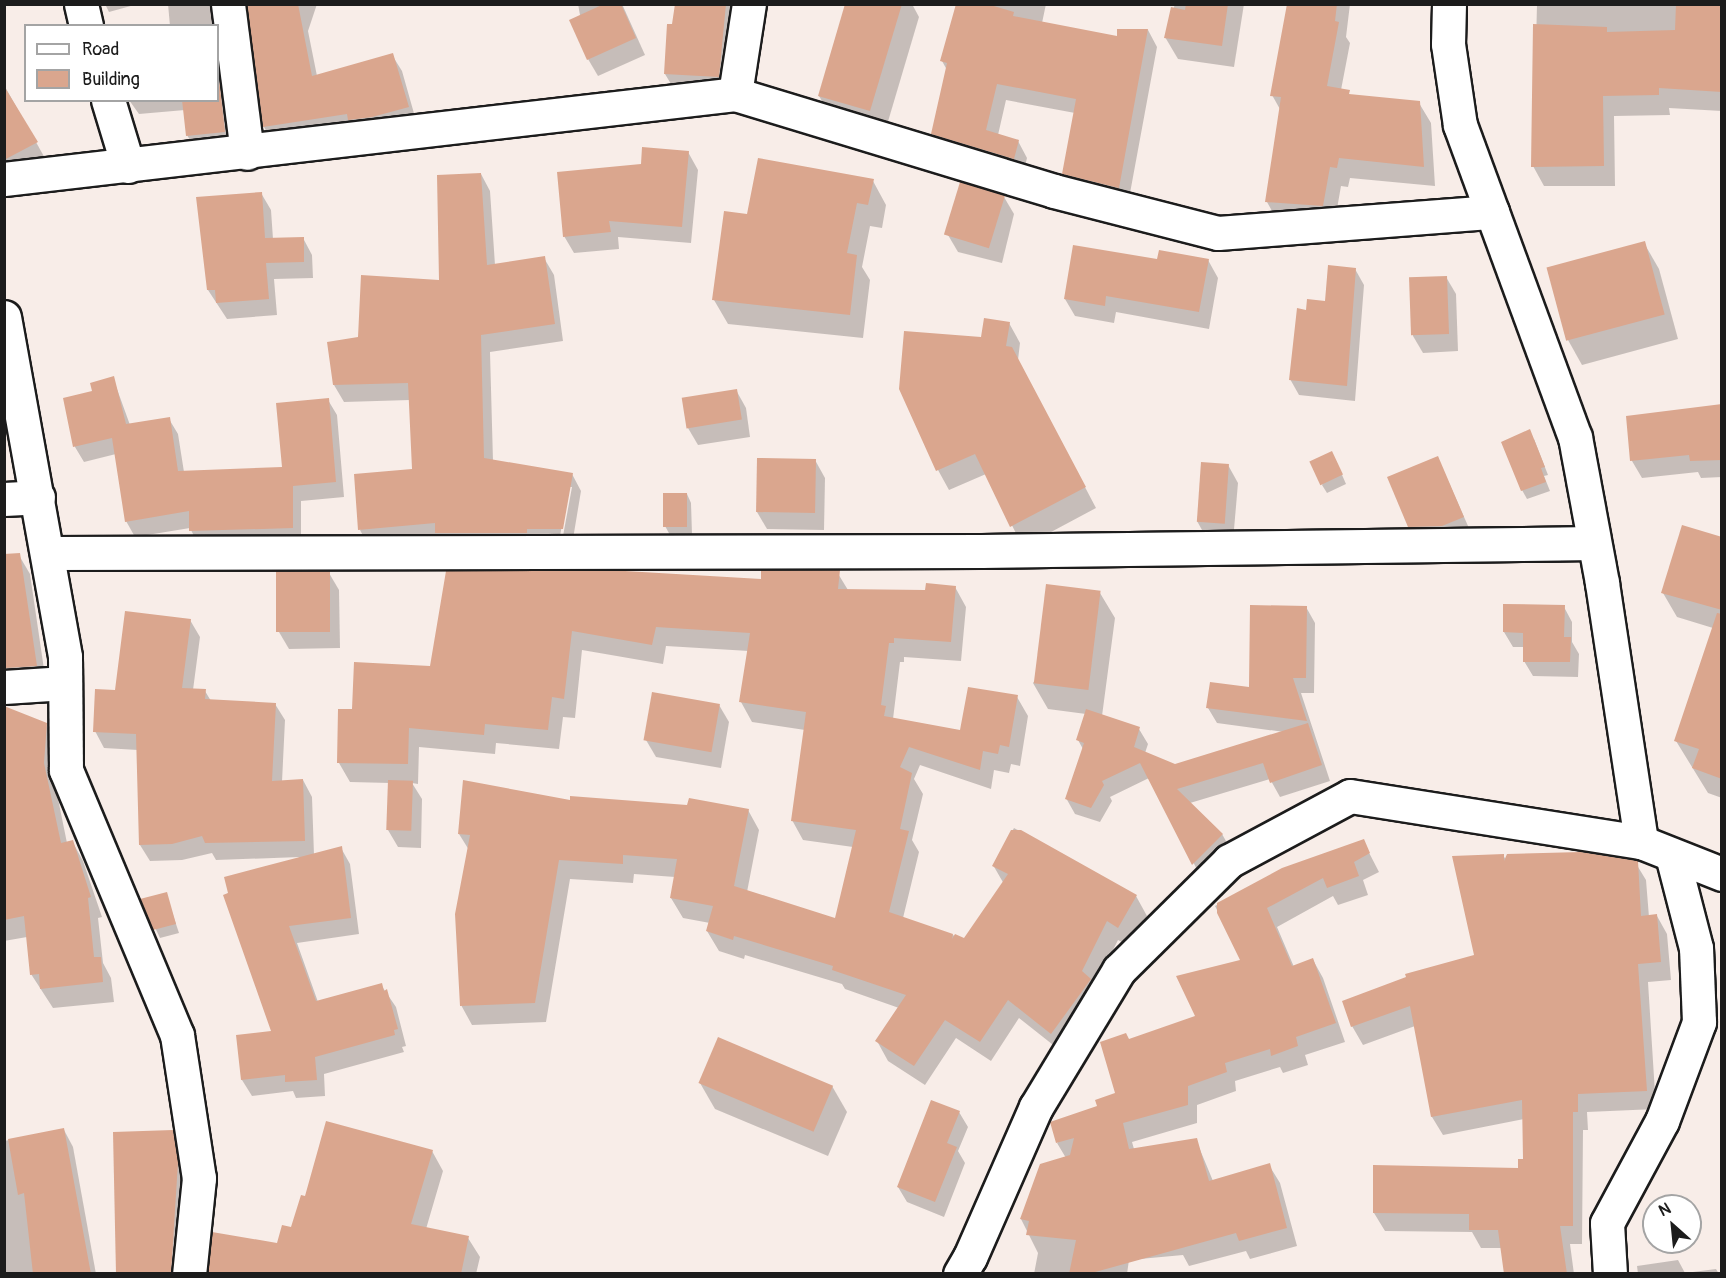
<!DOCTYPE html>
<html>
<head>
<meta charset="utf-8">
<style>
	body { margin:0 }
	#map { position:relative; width:1726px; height:1278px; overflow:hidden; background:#f8ede8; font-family:Pangolin,sans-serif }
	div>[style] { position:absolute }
	.shadow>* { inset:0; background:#0003 }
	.building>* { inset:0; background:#daa68e; transform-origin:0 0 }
	.roads { filter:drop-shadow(2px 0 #1c1c1c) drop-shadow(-2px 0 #1c1c1c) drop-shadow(0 2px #1c1c1c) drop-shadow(0 -2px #1c1c1c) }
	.minor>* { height:33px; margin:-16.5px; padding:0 16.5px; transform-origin:16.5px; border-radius:16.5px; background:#fff }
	span { translate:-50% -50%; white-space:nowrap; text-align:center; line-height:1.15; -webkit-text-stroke:4.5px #fff; paint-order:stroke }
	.frame { position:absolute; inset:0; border:6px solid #1c1c1c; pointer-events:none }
	.legend { position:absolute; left:24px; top:24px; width:195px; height:78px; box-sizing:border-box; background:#fff; border:2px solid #a4a4a4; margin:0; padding:8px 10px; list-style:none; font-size:18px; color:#1c1c1c }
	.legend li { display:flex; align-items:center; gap:12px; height:30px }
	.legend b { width:30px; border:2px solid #a4a4a4 }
	.north { position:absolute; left:1642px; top:1194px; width:60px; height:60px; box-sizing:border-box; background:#fff; border:2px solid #a4a4a4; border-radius:50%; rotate:333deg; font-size:16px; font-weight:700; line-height:24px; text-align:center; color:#1c1c1c }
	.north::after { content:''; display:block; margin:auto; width:21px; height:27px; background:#1c1c1c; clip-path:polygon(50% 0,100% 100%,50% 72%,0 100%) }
</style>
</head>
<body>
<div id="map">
	<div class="shadow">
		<div style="clip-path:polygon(105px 4px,138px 4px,109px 12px)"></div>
		<div style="clip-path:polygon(168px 4px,221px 4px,238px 156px,201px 159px,187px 135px,185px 110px,139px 114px,129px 100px,218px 100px,218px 26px,170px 26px)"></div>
		<div style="clip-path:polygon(248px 4px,317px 4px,308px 31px,317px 76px,392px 55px,402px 71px,417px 124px,274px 144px,264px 127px)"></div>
		<div style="clip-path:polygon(578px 4px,622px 4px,645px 55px,598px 76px,588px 59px)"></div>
		<div style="clip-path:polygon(676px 4px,729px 4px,734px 13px,726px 91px,674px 89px,665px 74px,669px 26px,673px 26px)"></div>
		<div style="clip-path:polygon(847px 4px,912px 4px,919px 17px,884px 135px,834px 121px,819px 96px)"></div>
		<div style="clip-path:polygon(957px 4px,1046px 4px,1042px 23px,1118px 38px,1148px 30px,1157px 47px,1128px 204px,1073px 190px,1064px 173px,1075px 113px,1006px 100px,998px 135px,1018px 141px,1027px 158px,1023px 175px,942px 150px,933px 134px,947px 70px,942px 61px)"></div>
		<div style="clip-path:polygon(1175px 4px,1244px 4px,1234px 67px,1178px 59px,1165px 37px)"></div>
		<div style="clip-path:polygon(1289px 4px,1350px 4px,1346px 37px,1350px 43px,1341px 90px,1351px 96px,1419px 103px,1431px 123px,1435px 186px,1350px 178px,1348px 187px,1341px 186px,1334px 226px,1278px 222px,1267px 202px,1281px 111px,1272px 95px)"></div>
		<div style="clip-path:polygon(1537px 4px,1722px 4px,1722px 111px,1669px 108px,1670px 115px,1614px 116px,1615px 186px,1544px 186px,1533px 166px)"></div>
		<div style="clip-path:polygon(4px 85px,46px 160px,4px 178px)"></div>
		<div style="clip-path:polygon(688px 152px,698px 170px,691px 243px,618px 237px,619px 249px,574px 253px,564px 236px,643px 165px)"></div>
		<div style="clip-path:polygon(evenodd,481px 174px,490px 191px,495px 265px,544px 258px,554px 275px,563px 341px,490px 352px,493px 461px,572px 474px,581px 491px,572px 545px,369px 547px,360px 530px,413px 471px,410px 400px,344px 402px,334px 385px,359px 338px,441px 282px,481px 174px,569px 487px,572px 487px,563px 536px,560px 536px,569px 487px)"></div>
		<div style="clip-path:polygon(873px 181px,886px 205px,882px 228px,870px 226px,862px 267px,870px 280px,863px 338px,728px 324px,714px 300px,748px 215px)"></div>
		<div style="clip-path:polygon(261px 193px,271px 210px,273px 239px,303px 238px,312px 255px,313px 278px,274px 279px,277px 315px,227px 319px,208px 290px)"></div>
		<div style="clip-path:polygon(1004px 197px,1014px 214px,1002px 263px,958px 252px,948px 235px)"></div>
		<div style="clip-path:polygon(1644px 243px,1659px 269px,1678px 339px,1582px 365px,1568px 340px)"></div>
		<div style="clip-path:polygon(1208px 260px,1218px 278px,1209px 329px,1116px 312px,1114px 323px,1075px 316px,1065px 299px)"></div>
		<div style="clip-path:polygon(1355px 269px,1364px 285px,1355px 401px,1299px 395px,1290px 379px,1307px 312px,1326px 303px)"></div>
		<div style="clip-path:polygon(1446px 277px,1456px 294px,1458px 351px,1423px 353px,1413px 336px,1411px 279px)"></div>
		<div style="clip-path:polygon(1009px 323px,1020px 343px,1018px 360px,1096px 508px,1023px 547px,986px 474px,949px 490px,938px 470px,982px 338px)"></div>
		<div style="clip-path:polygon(113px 378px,130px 425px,169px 419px,178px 434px,184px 472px,283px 469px,328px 400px,337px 415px,344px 497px,301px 501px,301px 543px,199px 546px,190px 528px,135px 537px,126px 521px,116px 454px,84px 462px,75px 447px,65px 399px,94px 392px)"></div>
		<div style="clip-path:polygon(736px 390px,746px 408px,750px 437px,698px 445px,688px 428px)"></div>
		<div style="clip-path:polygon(1722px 406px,1722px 477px,1701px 478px,1698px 472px,1642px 478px,1632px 461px,1628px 418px)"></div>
		<div style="clip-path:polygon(1534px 439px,1548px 475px,1544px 476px,1550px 491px,1527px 499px,1522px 490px)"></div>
		<div style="clip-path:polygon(1438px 458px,1472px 535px,1419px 543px,1409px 526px)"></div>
		<div style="clip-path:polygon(815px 460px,825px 478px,824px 530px,767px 529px,757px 512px)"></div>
		<div style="clip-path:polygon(1336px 461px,1346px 484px,1327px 493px,1322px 485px)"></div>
		<div style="clip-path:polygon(1228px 465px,1238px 483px,1233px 541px,1207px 539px,1197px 521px)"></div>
		<div style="clip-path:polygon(687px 494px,691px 503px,692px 534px,670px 535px,665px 526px)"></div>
		<div style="clip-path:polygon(1722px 538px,1722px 798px,1708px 793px,1676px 741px,1713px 628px,1677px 617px,1663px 593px)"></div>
		<div style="clip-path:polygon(20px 557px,30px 574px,46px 683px,4px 689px,4px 559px)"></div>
		<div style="clip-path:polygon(837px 572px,848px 590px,927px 591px,955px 587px,966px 607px,961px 661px,904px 657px,904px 662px,900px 662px,893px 719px,962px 731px,1017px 697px,1028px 716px,1020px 766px,1011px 764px,1009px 773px,994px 770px,991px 789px,920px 765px,914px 779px,923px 794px,912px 840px,919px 852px,903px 918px,964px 939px,1004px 884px,993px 865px,1014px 828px,1136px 896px,1147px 916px,1130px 946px,1118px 940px,1062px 1052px,1019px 1018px,991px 1061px,956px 1038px,925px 1085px,888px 1061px,877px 1041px,899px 1008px,845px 989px,842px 984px,745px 955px,744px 959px,719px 951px,707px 931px,710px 923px,683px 918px,671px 898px,675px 877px,634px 874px,633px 883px,570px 879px,546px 1022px,472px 1025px,461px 1005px,469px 850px,459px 834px,571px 802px,748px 810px,759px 830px,747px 892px,836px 920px,853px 847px,803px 840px,792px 820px,805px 730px,752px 722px,741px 702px,749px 651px,666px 646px,663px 664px,582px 650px,575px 718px,563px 717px,559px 749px,496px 743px,495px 754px,419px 747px,418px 784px,412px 783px,422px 799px,421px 848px,398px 847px,388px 830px,390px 783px,350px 782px,339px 763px,354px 711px,431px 667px,762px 581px)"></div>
		<div style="clip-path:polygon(329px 573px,339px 590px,340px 648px,289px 649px,279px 632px)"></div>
		<div style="clip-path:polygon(1100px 593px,1115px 618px,1102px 716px,1139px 729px,1148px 744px,1145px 753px,1175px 765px,1284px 732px,1217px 723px,1208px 708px,1250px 689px,1306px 607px,1315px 623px,1314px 693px,1301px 693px,1330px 781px,1280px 797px,1270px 779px,1190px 803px,1222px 834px,1231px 850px,1202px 879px,1149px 778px,1110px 797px,1112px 801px,1100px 822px,1075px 814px,1066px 798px,1083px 749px,1078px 740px,1086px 714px,1048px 709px,1033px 683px)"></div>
		<div style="clip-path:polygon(1564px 607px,1572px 622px,1572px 642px,1579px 654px,1578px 677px,1533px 676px,1524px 661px,1524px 647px,1513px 647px,1504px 632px)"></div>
		<div style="clip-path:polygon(190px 620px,200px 637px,193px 690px,205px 691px,211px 701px,275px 704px,285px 720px,282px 782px,303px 780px,312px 797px,314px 855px,341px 848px,350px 864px,359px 934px,297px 943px,318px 1002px,381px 985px,396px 1007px,406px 1046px,402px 1047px,404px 1052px,324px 1074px,325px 1096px,296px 1098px,293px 1091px,252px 1096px,242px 1080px,238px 1036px,273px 1032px,225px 895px,300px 857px,216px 860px,212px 853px,182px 860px,150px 861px,140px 845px,138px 750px,104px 748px,95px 731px,116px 692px)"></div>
		<div style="clip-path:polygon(719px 705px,729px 722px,721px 768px,656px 757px,646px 740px)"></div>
		<div style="clip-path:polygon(4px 720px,46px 725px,57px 745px,55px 784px,67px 843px,72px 841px,83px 861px,102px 917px,98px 918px,103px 963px,111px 978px,114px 1002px,53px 1008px,31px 974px,27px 937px,4px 941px)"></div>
		<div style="clip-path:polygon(1363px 841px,1379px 872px,1363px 880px,1368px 895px,1338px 905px,1333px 896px,1277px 927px,1294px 967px,1313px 960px,1323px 978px,1345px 1042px,1305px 1055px,1308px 1065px,1283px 1073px,1280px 1067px,1235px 1081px,1236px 1091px,1197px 1105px,1197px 1123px,1132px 1142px,1134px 1149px,1196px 1140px,1213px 1181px,1269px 1165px,1280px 1183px,1297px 1246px,1250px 1259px,1246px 1251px,1189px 1266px,1183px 1255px,1129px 1260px,1127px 1274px,1034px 1274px,1038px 1253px,1021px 1219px,1066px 1158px,1057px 1143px,1117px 1094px,1129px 1040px,1197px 1017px,1243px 961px,1215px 906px,1283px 869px)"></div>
		<div style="clip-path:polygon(1503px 855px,1506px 860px,1635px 862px,1646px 880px,1649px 917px,1657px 916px,1667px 934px,1671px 980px,1648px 982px,1656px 1109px,1587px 1112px,1588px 1130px,1583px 1130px,1582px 1244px,1570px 1244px,1574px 1274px,1505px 1274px,1502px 1248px,1481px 1248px,1472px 1232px,1385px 1231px,1374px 1213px,1375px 1166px,1520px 1169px,1524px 1160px,1524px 1119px,1443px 1135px,1432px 1117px,1415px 1026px,1363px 1045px,1352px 1026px,1476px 956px)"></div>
		<div style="clip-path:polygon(166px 894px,179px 933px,160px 938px,142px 900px)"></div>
		<div style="clip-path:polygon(700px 1083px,832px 1086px,847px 1112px,828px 1156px,715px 1109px)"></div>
		<div style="clip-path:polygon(959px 1112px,968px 1127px,958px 1151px,965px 1163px,944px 1217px,907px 1202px,898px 1187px)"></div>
		<div style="clip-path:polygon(64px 1130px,73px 1147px,96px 1274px,4px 1274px,4px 1141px)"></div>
		<div style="clip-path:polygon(172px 1132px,182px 1149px,185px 1236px,181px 1274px,117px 1274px)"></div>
		<div style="clip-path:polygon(432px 1151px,443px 1171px,426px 1229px,468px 1238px,480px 1257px,476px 1274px,209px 1274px,278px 1244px,292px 1229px,306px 1198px)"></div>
		<div style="clip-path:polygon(1678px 1260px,1685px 1273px,1716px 1269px,1719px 1274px,1638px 1274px,1637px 1266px)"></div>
	</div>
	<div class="building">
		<div style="clip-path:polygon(298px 4px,312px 76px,393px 53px,409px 107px,372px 117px,348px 120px,347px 114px,263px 127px,247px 5px)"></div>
		<div style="clip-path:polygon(604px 4px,621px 4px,636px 38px,587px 60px,569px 20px)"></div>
		<div style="clip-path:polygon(675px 4px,726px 4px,719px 77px,664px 74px,667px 24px,672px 24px)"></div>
		<div style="clip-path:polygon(845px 4px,902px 4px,870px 111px,818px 96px)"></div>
		<div style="clip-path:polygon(956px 4px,987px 4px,1014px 12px,1013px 16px,1117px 36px,1117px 29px,1148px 29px,1119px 188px,1062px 174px,1076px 99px,997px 84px,986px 130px,1019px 140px,1014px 159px,931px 134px,947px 63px,940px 61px)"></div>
		<div style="clip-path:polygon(1186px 4px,1228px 4px,1222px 46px,1164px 38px,1171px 7px,1185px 10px)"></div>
		<div style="clip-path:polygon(1287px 4px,1337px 4px,1335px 21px,1339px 22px,1327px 86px,1350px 90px,1349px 94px,1420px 101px,1424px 167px,1339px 158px,1337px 168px,1330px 167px,1323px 206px,1265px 202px,1281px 97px,1270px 96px)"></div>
		<div style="clip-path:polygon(1676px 4px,1722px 4px,1722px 92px,1659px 88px,1659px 95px,1603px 96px,1604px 166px,1531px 167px,1533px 24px,1607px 27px,1607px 32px,1675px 30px)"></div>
		<div style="clip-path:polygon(218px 70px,225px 132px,186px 136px,182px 100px,218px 100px)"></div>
		<div style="clip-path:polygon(4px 86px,38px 142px,4px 160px)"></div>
		<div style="clip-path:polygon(642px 147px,689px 151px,682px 227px,609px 221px,611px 232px,563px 237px,557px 172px,641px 164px)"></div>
		<div style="clip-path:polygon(758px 158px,874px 179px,868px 205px,857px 203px,847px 253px,857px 255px,850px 315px,712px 300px,724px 211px,747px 214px)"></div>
		<div style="clip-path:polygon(481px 173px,487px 265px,545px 256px,555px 324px,481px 335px,484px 458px,573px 473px,563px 529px,527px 529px,527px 533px,435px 533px,435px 523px,358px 530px,354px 474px,412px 469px,408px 383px,333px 385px,327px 342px,358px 337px,361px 275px,439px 280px,437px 175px)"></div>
		<div style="left:960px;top:182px;width:47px;height:55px;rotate:17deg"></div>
		<div style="clip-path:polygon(262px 192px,265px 238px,304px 237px,304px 262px,266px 263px,269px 299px,216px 303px,215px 290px,207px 290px,196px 197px)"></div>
		<div style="left:1645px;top:241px;width:76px;height:102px;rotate:75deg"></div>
		<div style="clip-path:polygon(1073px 245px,1157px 259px,1159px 250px,1209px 259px,1199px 312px,1106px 296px,1105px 306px,1064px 299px)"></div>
		<div style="clip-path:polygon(1328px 265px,1356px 268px,1347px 386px,1289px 380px,1297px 308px,1306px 310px,1307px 299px,1325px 301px)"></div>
		<div style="left:1447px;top:276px;width:58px;height:38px;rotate:88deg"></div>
		<div style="clip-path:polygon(984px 318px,1010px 322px,1006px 346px,1012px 347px,1086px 487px,1010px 527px,975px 454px,936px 471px,899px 389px,904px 331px,981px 337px)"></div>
		<div style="clip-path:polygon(114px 376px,126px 424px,170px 417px,178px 471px,282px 467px,276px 403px,329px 398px,336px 482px,293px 486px,293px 528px,189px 531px,189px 511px,125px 522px,112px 438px,73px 447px,63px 398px,92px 391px,90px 383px)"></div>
		<div style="left:737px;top:389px;width:31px;height:56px;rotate:81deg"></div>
		<div style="clip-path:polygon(1722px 404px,1722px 460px,1690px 461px,1689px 455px,1630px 461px,1626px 416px)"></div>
		<div style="clip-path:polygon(1530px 429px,1545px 467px,1541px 468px,1546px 482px,1521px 491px,1501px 442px)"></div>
		<div style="left:1332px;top:451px;width:26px;height:25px;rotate:65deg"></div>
		<div style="clip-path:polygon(1438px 456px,1464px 517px,1442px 526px,1408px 527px,1387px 477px)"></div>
		<div style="left:757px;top:458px;width:59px;height:54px;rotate:1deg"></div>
		<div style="left:1201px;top:462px;width:28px;height:60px;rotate:4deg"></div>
		<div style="left:663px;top:493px;width:24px;height:34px"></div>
		<div style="clip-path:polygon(1682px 525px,1722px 537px,1722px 610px,1661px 593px)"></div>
		<div style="clip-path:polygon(20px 553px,37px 666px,4px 668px,4px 554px)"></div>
		<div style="clip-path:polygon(761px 570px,840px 570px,838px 589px,925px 590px,926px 583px,956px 586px,951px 642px,894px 638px,894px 643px,889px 643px,881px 705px,886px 706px,884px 716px,960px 730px,968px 687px,1018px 695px,1009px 747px,1000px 745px,998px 754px,983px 751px,980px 770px,909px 747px,900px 767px,912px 773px,900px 829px,909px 831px,889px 912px,953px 934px,952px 939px,955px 934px,964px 938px,1008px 874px,992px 866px,1011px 830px,1021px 830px,1137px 895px,1118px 928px,1107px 921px,1082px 971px,1091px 979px,1051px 1034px,1008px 1000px,980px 1042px,945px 1020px,914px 1066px,875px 1041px,906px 995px,832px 970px,833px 966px,734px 936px,733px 940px,706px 931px,713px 906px,670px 898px,677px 859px,623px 855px,623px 864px,559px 860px,535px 1003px,460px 1006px,455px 914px,470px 835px,458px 834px,463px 780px,570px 800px,570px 796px,687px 805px,689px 798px,749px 809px,734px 886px,835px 918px,856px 830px,791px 821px,806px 712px,739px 702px,750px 633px,656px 627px,652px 645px,572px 631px,564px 699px,552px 697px,548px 730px,485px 724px,484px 735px,409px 728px,408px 764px,337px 763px,338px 709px,352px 709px,354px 662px,430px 666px,446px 571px,625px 571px,761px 579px)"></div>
		<div style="left:276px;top:571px;width:54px;height:61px"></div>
		<div style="left:1046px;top:584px;width:55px;height:100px;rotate:7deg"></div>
		<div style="clip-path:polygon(1503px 604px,1565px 605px,1564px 637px,1571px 637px,1570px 662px,1523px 662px,1523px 633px,1503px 632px)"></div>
		<div style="clip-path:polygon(1250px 605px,1307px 606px,1306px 678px,1293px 678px,1307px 721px,1206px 708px,1210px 682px,1249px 687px)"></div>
		<div style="clip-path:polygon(125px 611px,191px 619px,182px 688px,206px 689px,205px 699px,276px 703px,272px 781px,303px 779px,305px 841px,205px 843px,202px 836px,172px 844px,139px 845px,136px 734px,93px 732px,95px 689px,115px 690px)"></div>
		<div style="clip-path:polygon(1717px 613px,1722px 614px,1722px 779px,1692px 768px,1699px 749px,1674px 741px)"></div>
		<div style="left:652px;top:692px;width:69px;height:49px;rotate:10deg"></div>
		<div style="clip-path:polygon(4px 706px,47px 723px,44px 763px,61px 843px,73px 840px,91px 897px,88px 898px,94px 957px,101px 957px,103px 982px,40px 989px,39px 974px,30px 975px,24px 916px,4px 920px)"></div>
		<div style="clip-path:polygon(1086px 709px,1140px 727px,1134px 747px,1175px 764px,1308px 723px,1322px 765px,1270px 783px,1263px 763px,1177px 789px,1223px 834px,1192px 865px,1140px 763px,1102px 781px,1104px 785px,1091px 808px,1065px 799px,1084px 743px,1076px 740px)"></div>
		<div style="left:388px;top:780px;width:25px;height:50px;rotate:2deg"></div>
		<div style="clip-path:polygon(1364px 839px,1370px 853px,1354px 862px,1359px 876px,1327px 888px,1323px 878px,1267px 908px,1292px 966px,1313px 958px,1336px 1023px,1296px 1037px,1298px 1046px,1271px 1056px,1270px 1049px,1225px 1063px,1227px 1072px,1188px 1086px,1188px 1105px,1123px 1123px,1129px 1149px,1197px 1138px,1209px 1181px,1270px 1163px,1287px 1228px,1239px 1241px,1236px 1233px,1088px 1274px,1069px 1274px,1076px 1240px,1026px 1235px,1029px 1221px,1020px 1219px,1040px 1164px,1070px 1155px,1074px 1138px,1056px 1143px,1050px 1122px,1097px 1106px,1095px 1100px,1115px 1093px,1100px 1042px,1126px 1033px,1129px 1039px,1195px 1016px,1176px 976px,1240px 960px,1217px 913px,1217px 903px,1282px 868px)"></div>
		<div style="clip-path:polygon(342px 846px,351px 918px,289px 926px,316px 1001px,382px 983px,384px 991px,387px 989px,398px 1029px,394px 1030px,395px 1035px,315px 1057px,317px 1080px,285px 1082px,285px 1075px,241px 1080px,236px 1035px,271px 1031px,223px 895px,228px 893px,224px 877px)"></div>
		<div style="clip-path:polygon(1581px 852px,1638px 861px,1641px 916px,1657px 914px,1661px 962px,1638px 964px,1647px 1091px,1578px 1094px,1578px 1112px,1573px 1112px,1573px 1226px,1560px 1226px,1567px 1274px,1504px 1274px,1498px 1230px,1469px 1230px,1469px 1214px,1373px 1213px,1373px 1165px,1518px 1168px,1518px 1159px,1523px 1159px,1522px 1100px,1431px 1117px,1410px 1006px,1351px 1027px,1342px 1001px,1406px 977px,1405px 974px,1474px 955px,1452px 856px,1504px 854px,1504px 861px,1507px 854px)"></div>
		<div style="clip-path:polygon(167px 892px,176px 924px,153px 930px,140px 899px)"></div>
		<div style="left:718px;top:1037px;width:125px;height:50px;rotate:23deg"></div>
		<div style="clip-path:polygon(931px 1100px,960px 1111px,947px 1143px,957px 1147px,935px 1202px,897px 1187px)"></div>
		<div style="clip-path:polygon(326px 1121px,433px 1150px,411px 1224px,469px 1236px,461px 1274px,208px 1274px,212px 1232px,277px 1243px,282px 1225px,291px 1227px,301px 1195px,305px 1196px)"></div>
		<div style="clip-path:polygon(64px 1128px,91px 1274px,33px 1274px,24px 1193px,18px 1195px,8px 1139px)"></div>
		<div style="clip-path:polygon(173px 1130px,178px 1162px,171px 1274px,116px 1274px,113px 1132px)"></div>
	</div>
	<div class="roads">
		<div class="minor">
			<div style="left:81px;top:4px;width:23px;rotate:77deg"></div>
			<div style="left:228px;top:4px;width:150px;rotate:82.7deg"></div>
			<div style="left:1449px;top:4px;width:40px;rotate:91.4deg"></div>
			<div style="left:1448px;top:44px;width:82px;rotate:81.6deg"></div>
			<div style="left:1460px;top:125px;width:333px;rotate:69.8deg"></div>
			<div style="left:1575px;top:437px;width:148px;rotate:79.5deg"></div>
			<div style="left:1602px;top:583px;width:262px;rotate:81.4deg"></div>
			<div style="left:735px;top:94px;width:91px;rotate:-81.2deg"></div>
			<div style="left:108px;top:100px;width:69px;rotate:73.1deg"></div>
			<div style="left:4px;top:179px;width:736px;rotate:-6.63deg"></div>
			<div style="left:735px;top:94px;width:333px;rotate:16.9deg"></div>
			<div style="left:1054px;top:191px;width:169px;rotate:14.4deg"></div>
			<div style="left:1218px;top:233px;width:275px;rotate:-4.4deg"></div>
			<div style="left:4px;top:317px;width:345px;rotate:79.8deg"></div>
			<div style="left:65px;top:657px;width:113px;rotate:89.5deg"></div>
			<div style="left:66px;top:770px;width:287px;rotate:67.3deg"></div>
			<div style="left:177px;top:1035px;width:145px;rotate:81.3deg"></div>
			<div style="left:199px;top:1178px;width:97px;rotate:95.9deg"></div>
			<div style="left:4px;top:499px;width:34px;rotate:-3deg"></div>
			<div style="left:47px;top:553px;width:934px;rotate:-0.12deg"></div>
			<div style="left:981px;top:551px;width:613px;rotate:-0.75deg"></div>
			<div style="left:4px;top:687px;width:61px;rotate:-3.8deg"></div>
			<div style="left:960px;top:1274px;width:20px;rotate:-60deg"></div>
			<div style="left:970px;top:1257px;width:164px;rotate:-66.3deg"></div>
			<div style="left:1036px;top:1107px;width:160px;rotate:-58.8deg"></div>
			<div style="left:1119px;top:970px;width:155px;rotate:-44.7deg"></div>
			<div style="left:1229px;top:861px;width:137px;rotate:-28.2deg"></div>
			<div style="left:1350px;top:796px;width:295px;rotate:9deg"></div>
			<div style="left:1641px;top:842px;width:87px;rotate:21.6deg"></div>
			<div style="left:1610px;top:1274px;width:51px;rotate:-93.4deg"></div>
			<div style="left:1607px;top:1223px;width:116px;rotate:-61.7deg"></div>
			<div style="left:1662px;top:1121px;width:106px;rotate:-69.5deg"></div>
			<div style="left:1699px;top:1022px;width:74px;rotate:-92.3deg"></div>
			<div style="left:1696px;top:948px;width:96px;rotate:-104.5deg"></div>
		</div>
	</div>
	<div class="frame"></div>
	<ul class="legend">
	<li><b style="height:8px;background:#fff"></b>Road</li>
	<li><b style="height:16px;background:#daa68e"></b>Building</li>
	</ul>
	<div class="north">N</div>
</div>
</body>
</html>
